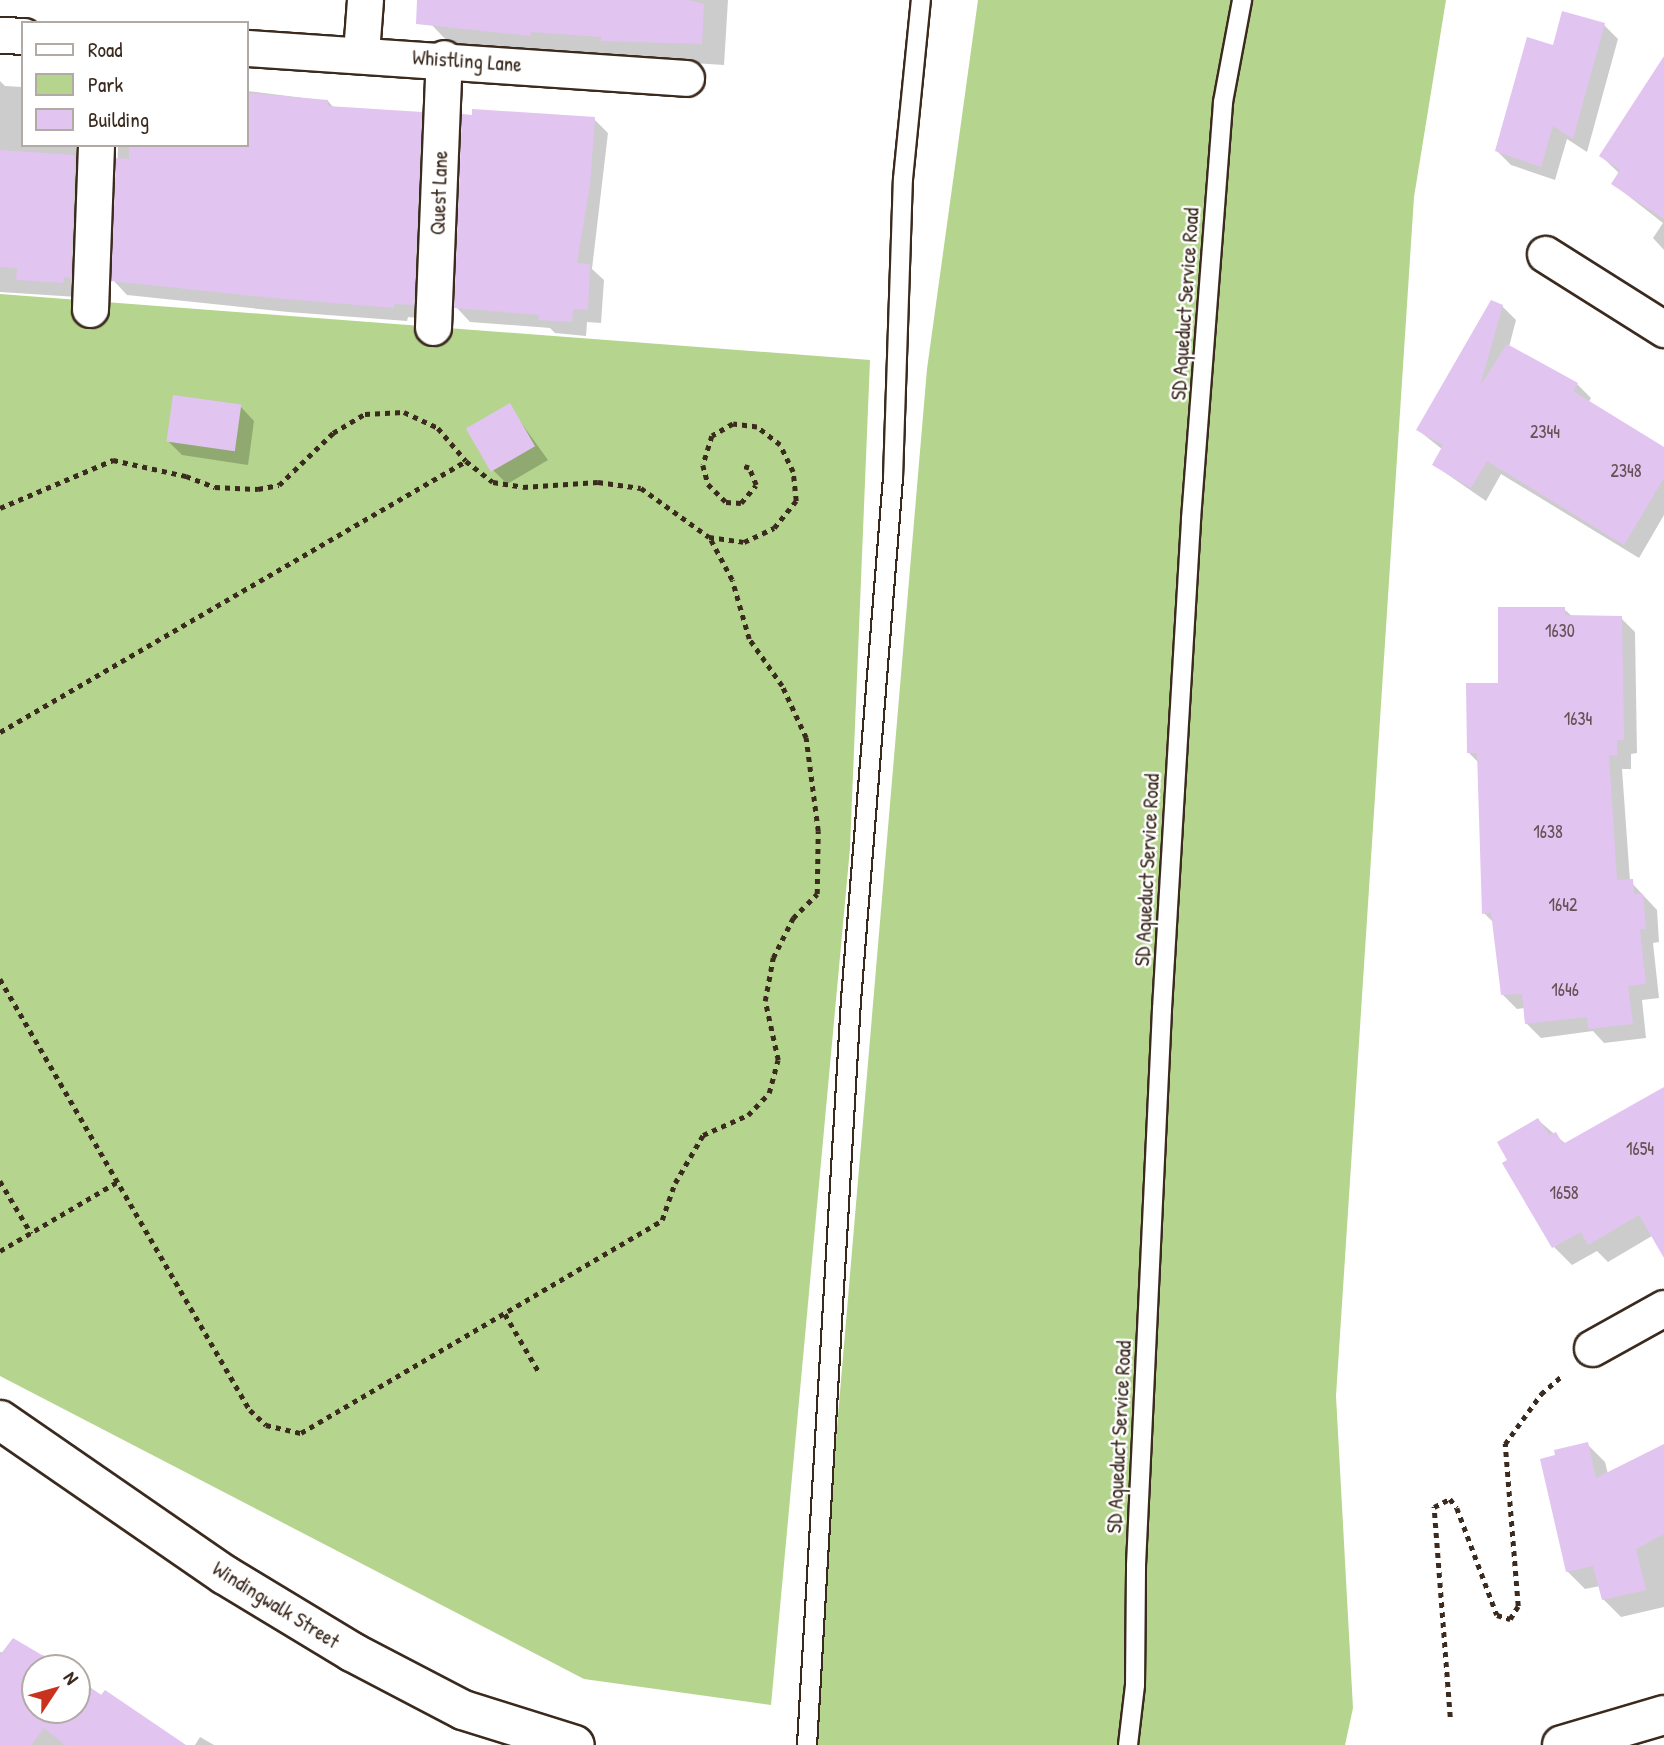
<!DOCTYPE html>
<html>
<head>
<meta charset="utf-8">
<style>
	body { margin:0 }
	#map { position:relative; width:1664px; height:1745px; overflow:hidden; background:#fff; font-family:"Patrick Hand",sans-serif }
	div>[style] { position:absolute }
	.green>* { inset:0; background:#b5d48d }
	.shadow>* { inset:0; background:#0003 }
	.building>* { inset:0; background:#e2c4f1; transform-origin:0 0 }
	.path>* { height:4.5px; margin-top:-2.25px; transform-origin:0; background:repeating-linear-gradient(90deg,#3b2a1e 0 5px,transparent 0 10px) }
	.roads { filter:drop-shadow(2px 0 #3b2a1e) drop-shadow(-2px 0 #3b2a1e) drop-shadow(0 2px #3b2a1e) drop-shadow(0 -2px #3b2a1e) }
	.service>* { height:18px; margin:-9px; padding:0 9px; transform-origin:9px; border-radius:9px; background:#fff }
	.minor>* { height:35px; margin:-17.5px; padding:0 17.5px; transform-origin:17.5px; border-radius:17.5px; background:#fff }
	.tertiary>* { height:38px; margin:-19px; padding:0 19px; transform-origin:19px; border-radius:19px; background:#fff }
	span { translate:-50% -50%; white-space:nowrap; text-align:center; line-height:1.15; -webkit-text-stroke:5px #fff; paint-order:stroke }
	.number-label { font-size:18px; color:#655053 }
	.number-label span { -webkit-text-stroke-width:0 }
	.street-label { font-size:21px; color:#3b2a1e }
	.legend { position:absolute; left:21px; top:21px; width:228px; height:126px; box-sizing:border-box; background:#fff; border:2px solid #b1aaa5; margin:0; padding:9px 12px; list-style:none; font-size:21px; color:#3b2a1e }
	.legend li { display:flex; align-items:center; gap:14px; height:35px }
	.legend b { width:35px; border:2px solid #b1aaa5 }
	.north { position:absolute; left:21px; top:1654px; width:70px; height:70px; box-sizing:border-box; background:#fff; border:2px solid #b1aaa5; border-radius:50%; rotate:54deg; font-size:19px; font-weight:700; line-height:28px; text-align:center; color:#3b2a1e }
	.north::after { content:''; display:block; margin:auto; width:24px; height:32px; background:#c8321e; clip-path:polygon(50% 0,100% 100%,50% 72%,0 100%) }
</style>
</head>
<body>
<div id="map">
	<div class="green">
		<div style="clip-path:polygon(978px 0,1446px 0,1414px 197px,1336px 1396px,1353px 1708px,1345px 1745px,810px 1745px,927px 369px)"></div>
		<div style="clip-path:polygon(0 294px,870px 360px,850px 848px,771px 1705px,584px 1679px,0 1376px)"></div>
	</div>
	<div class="shadow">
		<div style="clip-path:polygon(430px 0,728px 0,724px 65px,489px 50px,449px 43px,428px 21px)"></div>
		<div style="clip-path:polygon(1604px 25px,1618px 39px,1587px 152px,1567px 139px,1555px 180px,1511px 165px,1497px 151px)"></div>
		<div style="clip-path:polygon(1664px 73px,1664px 250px,1653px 238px,1663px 223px,1613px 184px,1620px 174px,1601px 156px)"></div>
		<div style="clip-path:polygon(0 81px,5px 86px,23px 87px,23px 145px,98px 145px,77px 297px,0 292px)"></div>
		<div style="clip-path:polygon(247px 91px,328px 101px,334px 108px,421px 113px,435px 128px,427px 319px,408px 317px,407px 321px,288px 312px,127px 295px,113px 280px,118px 146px,247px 145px)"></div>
		<div style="clip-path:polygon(594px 119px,608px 133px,592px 269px,604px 280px,601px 323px,587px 322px,586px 336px,555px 333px,550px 328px,470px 322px,456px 307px)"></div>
		<div style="clip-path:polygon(1502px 306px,1516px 320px,1509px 347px,1577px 384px,1591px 398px,1588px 403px,1664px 449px,1664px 515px,1639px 558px,1501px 474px,1486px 501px,1434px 465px,1443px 450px,1418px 430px)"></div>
		<div style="clip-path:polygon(240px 406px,254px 421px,248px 465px,182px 455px,168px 441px)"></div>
		<div style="clip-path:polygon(509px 406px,548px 460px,507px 484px,493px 470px)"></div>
		<div style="clip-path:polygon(1564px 609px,1573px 617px,1621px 618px,1635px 632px,1637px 753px,1631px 754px,1631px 769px,1622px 769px,1630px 881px,1657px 910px,1659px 942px,1653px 943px,1659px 998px,1642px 1000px,1646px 1038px,1604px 1043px,1593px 1031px,1541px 1038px,1527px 1024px,1525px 1008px,1517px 1009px,1503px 995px,1494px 923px,1484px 913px,1479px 763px,1469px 753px,1499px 684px)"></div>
		<div style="clip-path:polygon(1664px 1103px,1664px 1238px,1657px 1233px,1608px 1262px,1597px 1251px,1572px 1265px,1554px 1247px,1509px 1160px,1538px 1120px,1566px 1144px)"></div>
		<div style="clip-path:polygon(1587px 1444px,1605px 1462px,1608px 1474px,1664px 1446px,1664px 1607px,1621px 1617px,1603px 1599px,1600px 1586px,1585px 1589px,1567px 1571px)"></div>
		<div style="clip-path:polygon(0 1652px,40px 1659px,43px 1655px,61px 1668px,35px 1668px,35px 1710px,77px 1710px,77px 1680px,183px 1745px,0 1745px)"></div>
		<div style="clip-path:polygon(200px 1737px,214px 1745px,195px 1745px)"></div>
	</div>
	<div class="building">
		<div style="clip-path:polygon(417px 0,688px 0,704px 4px,702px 44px,601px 41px,601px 37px,531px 32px,531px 36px,416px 24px)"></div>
		<div style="clip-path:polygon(1562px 11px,1605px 23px,1573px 139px,1553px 126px,1541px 167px,1495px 151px,1527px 37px,1553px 45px)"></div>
		<div style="clip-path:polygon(1664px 56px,1664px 219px,1611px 184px,1620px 170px,1599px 156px)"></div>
		<div style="clip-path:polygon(247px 93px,328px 100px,328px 106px,422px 112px,414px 305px,394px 304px,394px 308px,272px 298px,111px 281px,116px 158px,129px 159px,129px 145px,247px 145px)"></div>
		<div style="clip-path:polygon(472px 109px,595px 117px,590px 185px,577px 263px,590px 264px,588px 310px,573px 309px,572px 322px,539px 320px,539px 315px,454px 308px,462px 114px,472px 115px)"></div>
		<div style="clip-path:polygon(0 150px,75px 155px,71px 278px,64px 277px,63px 283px,16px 280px,17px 268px,0 267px)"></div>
		<div style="clip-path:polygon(1491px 300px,1503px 305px,1480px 386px,1507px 344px,1578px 383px,1573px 391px,1664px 447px,1664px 478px,1624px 545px,1487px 461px,1471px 488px,1432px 465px,1443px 445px,1416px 430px)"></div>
		<div style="left:173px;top:395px;width:69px;height:47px;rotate:8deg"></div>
		<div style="left:510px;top:403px;width:50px;height:51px;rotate:60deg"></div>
		<div style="clip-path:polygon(1498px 607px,1565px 607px,1565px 615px,1622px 616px,1624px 740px,1617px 740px,1617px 755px,1609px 755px,1617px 880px,1633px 879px,1634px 894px,1643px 894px,1646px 929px,1640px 929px,1646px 984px,1628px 986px,1633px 1024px,1588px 1029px,1587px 1017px,1525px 1024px,1522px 994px,1501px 995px,1491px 913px,1482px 914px,1477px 753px,1467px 753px,1466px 683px,1498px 683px)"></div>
		<div style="clip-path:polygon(1664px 1087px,1664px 1258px,1639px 1215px,1588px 1245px,1581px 1232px,1552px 1248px,1502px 1163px,1507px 1160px,1497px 1142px,1538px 1118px,1549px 1135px,1556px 1132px,1563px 1144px)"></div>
		<div style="clip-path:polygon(1588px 1442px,1596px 1478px,1664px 1444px,1664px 1534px,1636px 1549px,1646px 1590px,1602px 1600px,1593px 1566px,1566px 1572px,1540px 1459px,1555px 1455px,1554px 1450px)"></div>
		<div style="clip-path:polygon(13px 1638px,64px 1668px,35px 1668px,35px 1710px,77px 1710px,77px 1678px,101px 1695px,105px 1690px,186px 1745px,65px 1745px,44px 1728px,31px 1745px,0 1745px,0 1655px)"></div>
	</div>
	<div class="path">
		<div style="left:0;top:508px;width:123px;rotate:-23deg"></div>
		<div style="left:113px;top:460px;width:75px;rotate:12.4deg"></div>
		<div style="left:186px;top:476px;width:31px;rotate:21deg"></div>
		<div style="left:215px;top:487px;width:43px;rotate:2.7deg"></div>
		<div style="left:258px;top:489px;width:21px;rotate:-11deg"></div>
		<div style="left:279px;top:485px;width:75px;rotate:-43.9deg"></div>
		<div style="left:333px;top:433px;width:37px;rotate:-31deg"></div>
		<div style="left:365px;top:414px;width:39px;rotate:-3deg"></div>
		<div style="left:404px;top:412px;width:38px;rotate:25deg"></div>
		<div style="left:438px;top:428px;width:43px;rotate:49.7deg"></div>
		<div style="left:466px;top:461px;width:34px;rotate:38deg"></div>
		<div style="left:493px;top:482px;width:30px;rotate:9deg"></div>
		<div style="left:523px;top:487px;width:75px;rotate:-3.8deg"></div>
		<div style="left:598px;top:482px;width:43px;rotate:7.9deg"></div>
		<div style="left:641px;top:488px;width:84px;rotate:35.8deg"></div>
		<div style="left:709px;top:537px;width:35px;rotate:8deg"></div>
		<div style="left:744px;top:542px;width:33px;rotate:-25deg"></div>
		<div style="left:774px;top:528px;width:35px;rotate:-51deg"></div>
		<div style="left:796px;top:501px;width:29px;rotate:-96deg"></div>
		<div style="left:793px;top:472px;width:30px;rotate:-116deg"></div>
		<div style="left:780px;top:445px;width:29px;rotate:-142deg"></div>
		<div style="left:757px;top:427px;width:24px;rotate:-173deg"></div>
		<div style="left:733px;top:424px;width:24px;rotate:150deg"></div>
		<div style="left:712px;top:436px;width:30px;rotate:107deg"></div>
		<div style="left:703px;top:465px;width:20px;rotate:75deg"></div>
		<div style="left:708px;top:484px;width:25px;rotate:45deg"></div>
		<div style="left:726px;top:502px;width:15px;rotate:4deg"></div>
		<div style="left:741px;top:503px;width:23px;rotate:-50deg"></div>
		<div style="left:756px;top:485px;width:18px;rotate:-112deg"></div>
		<div style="left:749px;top:468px;width:7px;rotate:-164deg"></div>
		<div style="left:0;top:732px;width:539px;rotate:-30.18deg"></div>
		<div style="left:0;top:979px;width:498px;rotate:59.9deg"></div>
		<div style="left:250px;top:1410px;width:22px;rotate:43deg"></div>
		<div style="left:266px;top:1425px;width:36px;rotate:13deg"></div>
		<div style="left:301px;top:1433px;width:419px;rotate:-30.5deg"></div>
		<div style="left:662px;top:1220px;width:39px;rotate:-71deg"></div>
		<div style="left:675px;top:1183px;width:56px;rotate:-59.7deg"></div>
		<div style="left:703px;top:1135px;width:49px;rotate:-24deg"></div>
		<div style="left:748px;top:1115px;width:30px;rotate:-46deg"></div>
		<div style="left:769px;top:1093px;width:34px;rotate:-75deg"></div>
		<div style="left:778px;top:1060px;width:60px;rotate:-102.4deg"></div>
		<div style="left:765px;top:1001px;width:44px;rotate:-79.5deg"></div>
		<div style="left:773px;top:958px;width:45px;rotate:-63.4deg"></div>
		<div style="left:793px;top:918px;width:34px;rotate:-45deg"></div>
		<div style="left:817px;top:894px;width:63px;rotate:-89.1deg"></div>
		<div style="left:818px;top:831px;width:94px;rotate:-97.4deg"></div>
		<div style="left:806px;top:738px;width:57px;rotate:-114.8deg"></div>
		<div style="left:782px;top:686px;width:57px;rotate:-125.1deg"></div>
		<div style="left:749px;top:639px;width:61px;rotate:-106.1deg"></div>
		<div style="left:732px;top:580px;width:49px;rotate:-118.1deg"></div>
		<div style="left:0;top:1181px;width:61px;rotate:59.2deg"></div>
		<div style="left:0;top:1251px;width:136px;rotate:-30.5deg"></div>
		<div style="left:505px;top:1314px;width:67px;rotate:59.6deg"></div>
		<div style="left:1450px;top:1717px;width:211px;rotate:-94.4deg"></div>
		<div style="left:1434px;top:1507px;width:18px;rotate:-27deg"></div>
		<div style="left:1450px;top:1499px;width:11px;rotate:52deg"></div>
		<div style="left:1457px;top:1508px;width:114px;rotate:69.5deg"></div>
		<div style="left:1497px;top:1615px;width:14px;rotate:17deg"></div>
		<div style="left:1510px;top:1619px;width:15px;rotate:-58deg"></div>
		<div style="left:1518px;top:1606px;width:163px;rotate:-94.6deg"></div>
		<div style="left:1505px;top:1444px;width:62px;rotate:-54.2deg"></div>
		<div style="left:1541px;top:1394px;width:29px;rotate:-41deg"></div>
	</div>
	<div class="roads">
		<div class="service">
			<div style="left:807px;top:1745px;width:746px;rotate:-86.62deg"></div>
			<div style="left:851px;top:1000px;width:524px;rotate:-85.4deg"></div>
			<div style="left:893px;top:478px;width:299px;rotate:-88.1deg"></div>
			<div style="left:903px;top:179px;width:180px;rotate:-84.3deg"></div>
			<div style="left:1128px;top:1745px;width:60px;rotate:-83.3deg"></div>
			<div style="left:1135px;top:1685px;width:120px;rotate:-89.5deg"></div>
			<div style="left:1136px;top:1565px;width:557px;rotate:-87.32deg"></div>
			<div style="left:1162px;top:1009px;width:491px;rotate:-86.6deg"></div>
			<div style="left:1191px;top:519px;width:418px;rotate:-85.6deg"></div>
			<div style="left:1223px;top:102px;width:104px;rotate:-79.4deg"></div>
		</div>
		<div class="minor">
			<div style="left:0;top:35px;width:23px;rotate:2deg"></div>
			<div style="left:247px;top:48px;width:440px;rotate:3.9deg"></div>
			<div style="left:361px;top:53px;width:53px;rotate:-85.7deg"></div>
			<div style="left:1545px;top:254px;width:141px;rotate:32.2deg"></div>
			<div style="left:90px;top:309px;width:164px;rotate:-87.9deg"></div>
			<div style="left:433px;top:327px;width:269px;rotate:-87.7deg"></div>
			<div style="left:1592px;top:1348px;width:82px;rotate:-29.1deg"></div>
		</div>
		<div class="tertiary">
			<div style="left:0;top:1420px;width:273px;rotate:34.6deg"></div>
			<div style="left:225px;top:1575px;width:149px;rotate:31.2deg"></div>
			<div style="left:352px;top:1652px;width:125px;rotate:27.6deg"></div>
			<div style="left:463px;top:1710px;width:117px;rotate:17.4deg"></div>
			<div style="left:1562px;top:1745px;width:106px;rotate:-16.4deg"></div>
		</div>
	</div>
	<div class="number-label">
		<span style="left:1545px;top:432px">2344</span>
		<span style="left:1626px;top:471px">2348</span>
		<span style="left:1560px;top:631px">1630</span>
		<span style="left:1578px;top:719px">1634</span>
		<span style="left:1548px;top:832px">1638</span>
		<span style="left:1563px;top:905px">1642</span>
		<span style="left:1565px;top:990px">1646</span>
		<span style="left:1640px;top:1149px">1654</span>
		<span style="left:1564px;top:1193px">1658</span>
	</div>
	<div class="street-label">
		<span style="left:467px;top:61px;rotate:4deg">Whistling Lane</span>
		<span style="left:439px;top:193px;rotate:-88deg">Quest Lane</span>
		<span style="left:1185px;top:304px;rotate:-86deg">SD Aqueduct Service Road</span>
		<span style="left:1147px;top:870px;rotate:-87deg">SD Aqueduct Service Road</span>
		<span style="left:1119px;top:1437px;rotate:-87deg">SD Aqueduct Service Road</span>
		<span style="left:276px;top:1605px;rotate:32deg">Windingwalk Street</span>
	</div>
	<ul class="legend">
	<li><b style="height:9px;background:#fff"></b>Road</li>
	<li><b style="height:19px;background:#b5d48d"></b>Park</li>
	<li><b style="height:19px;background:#e2c4f1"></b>Building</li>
	</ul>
	<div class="north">N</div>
</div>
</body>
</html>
